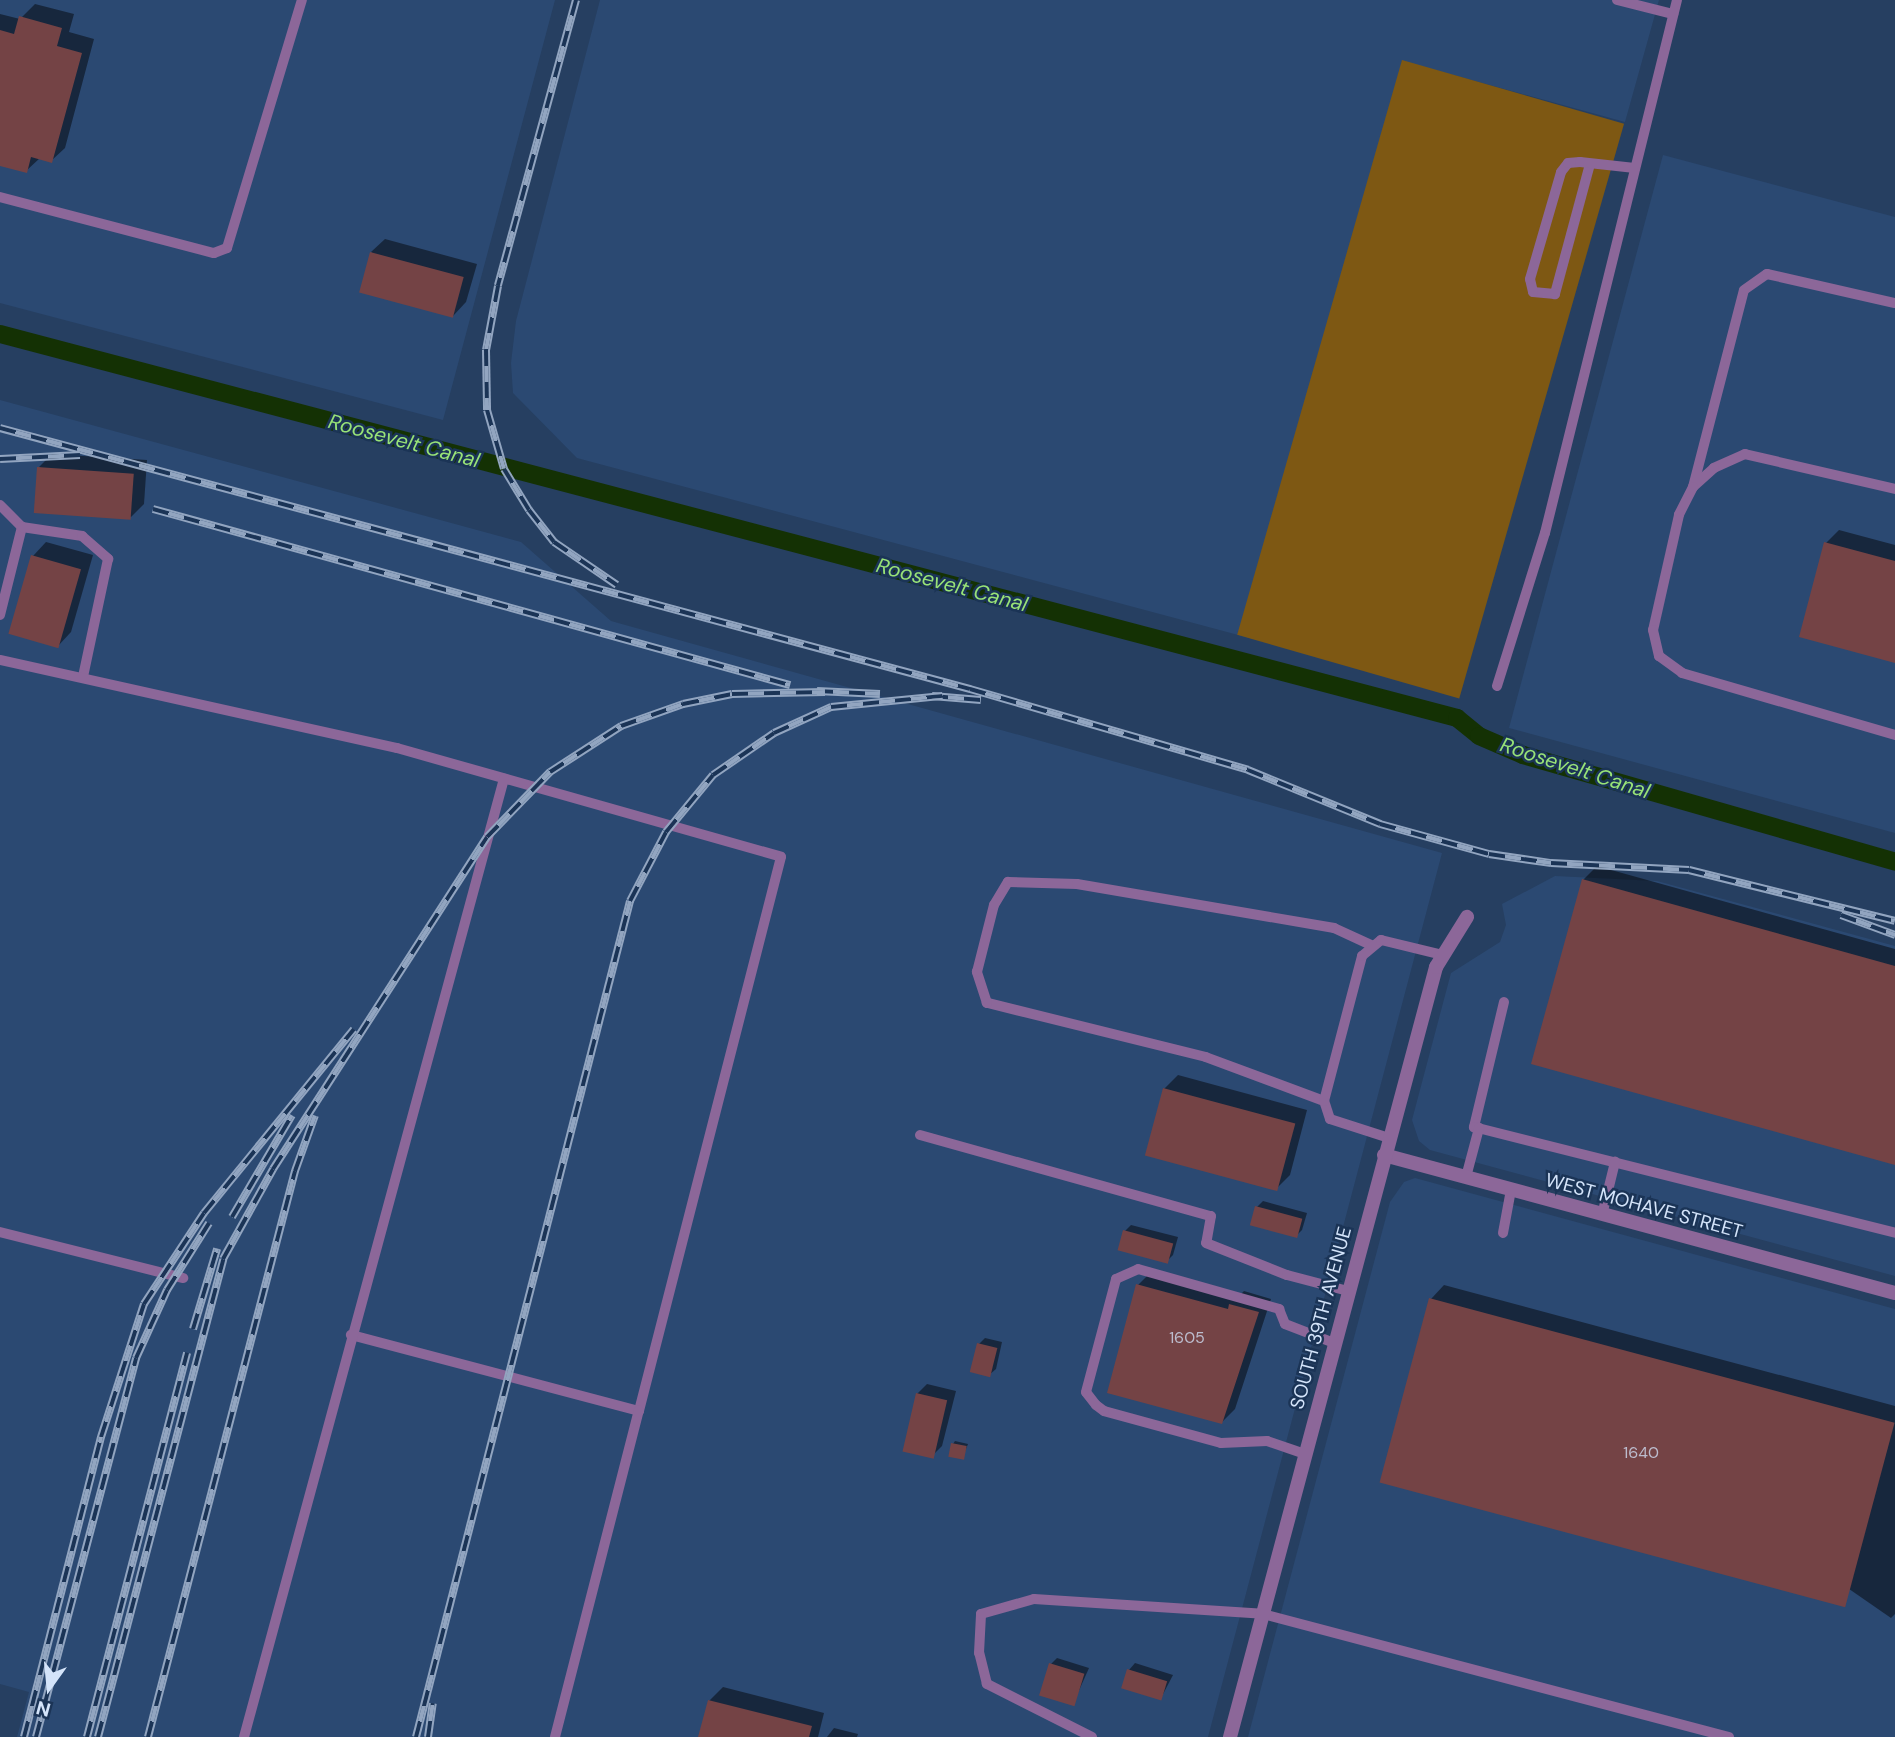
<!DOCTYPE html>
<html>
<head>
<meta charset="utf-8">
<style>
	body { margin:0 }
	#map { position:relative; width:1895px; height:1737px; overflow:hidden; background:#263f61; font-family:"DM Sans",sans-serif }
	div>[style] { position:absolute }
	.built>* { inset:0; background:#2b4972 }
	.green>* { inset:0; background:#7e5813; transform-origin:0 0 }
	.shadow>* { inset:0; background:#0007 }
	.canal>* { height:18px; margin:-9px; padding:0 9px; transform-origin:9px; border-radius:9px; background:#143104 }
	.building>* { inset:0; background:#744345; transform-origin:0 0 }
	.lane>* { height:10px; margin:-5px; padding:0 5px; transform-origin:5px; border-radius:5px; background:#8c6799 }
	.street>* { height:14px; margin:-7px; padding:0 7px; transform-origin:7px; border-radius:7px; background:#8c6799 }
	.rail>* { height:8px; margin-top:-4px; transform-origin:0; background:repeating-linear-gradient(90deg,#1b3456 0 16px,#92a5c0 0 32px); box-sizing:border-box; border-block:2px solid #92a5c0 }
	span { translate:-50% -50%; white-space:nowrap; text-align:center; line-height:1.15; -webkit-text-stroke:5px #1b3456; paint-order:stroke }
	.number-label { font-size:16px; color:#bcbccd }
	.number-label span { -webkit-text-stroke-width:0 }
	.street-label { font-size:19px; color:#d4e4fa }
	.water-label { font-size:21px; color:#98e277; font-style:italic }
	.north { position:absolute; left:14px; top:1653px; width:70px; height:70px; -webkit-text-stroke:5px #1b3456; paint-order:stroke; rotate:195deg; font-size:19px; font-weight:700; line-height:28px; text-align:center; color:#d4e4fa }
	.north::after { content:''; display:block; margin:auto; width:24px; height:32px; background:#d4e4fa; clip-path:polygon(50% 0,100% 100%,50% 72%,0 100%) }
</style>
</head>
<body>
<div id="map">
	<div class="built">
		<div style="clip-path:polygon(0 0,555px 0,443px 420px,0 303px)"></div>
		<div style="clip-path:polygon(600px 0,1659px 0,1625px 122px,1402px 61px,1257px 640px,577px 458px,513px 393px,511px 363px,516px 321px)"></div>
		<div style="clip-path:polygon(1663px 155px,1895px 217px,1895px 833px,1509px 728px)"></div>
		<div style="clip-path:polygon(0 400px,521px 542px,611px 621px,1442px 853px,1208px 1737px,17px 1737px,29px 1692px,0 1684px)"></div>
		<div style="clip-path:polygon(1555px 876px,1657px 881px,1895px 946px,1895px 1276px,1430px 1150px,1419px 1141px,1412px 1120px,1451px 973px,1500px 942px,1506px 925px,1502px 904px)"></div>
		<div style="clip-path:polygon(1415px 1178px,1895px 1309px,1895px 1737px,1248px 1737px,1390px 1202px,1404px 1182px)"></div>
	</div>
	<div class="green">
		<div style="left:1402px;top:60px;width:231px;height:598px;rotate:16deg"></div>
	</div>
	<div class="shadow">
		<div style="clip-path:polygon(35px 4px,74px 14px,69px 32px,94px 39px,65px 148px,51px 161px,40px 158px,26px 171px,0 165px,0 14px,20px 19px)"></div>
		<div style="clip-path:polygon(385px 239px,477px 264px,466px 302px,453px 316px,371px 252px)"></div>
		<div style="clip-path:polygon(52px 454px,147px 460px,144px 504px,131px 517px,39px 467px)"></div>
		<div style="clip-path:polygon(1839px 530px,1895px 545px,1895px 661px,1826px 543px)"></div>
		<div style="clip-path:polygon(46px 542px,93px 555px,71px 632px,58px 646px,33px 556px)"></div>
		<div style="clip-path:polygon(1597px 866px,1895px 949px,1895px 1163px,1583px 880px)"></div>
		<div style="clip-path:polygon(1178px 1075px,1307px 1110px,1290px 1175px,1276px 1189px,1164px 1089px)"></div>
		<div style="clip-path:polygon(1263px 1201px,1307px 1213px,1302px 1230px,1296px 1236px,1257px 1207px)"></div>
		<div style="clip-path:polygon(1131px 1225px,1178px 1237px,1173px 1255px,1167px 1261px,1125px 1231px)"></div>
		<div style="clip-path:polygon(1151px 1272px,1240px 1295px,1244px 1291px,1271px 1299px,1235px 1409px,1222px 1422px,1138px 1285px)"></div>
		<div style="clip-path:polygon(1444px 1285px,1895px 1406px,1895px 1614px,1891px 1618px,1431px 1299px)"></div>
		<div style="clip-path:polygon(985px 1338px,1002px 1342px,996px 1369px,989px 1375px,979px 1344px)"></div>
		<div style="clip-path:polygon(927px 1384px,956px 1391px,942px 1446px,932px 1456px,917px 1394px)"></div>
		<div style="clip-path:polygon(955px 1441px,968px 1444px,962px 1459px,953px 1444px)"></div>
		<div style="clip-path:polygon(1057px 1658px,1089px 1668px,1073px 1704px,1051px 1664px)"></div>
		<div style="clip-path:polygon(1135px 1663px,1173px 1675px,1161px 1698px,1129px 1670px)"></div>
		<div style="clip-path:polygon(723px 1687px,824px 1713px,818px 1737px,700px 1737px,709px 1701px)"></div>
		<div style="clip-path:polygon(834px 1728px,858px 1734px,857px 1737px,827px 1737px)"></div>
	</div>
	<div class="canal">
		<div style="left:0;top:334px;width:1507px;rotate:14.76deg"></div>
		<div style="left:1457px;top:718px;width:28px;rotate:39deg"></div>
		<div style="left:1479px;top:736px;width:48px;rotate:23.4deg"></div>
		<div style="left:1523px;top:755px;width:387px;rotate:16deg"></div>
	</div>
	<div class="building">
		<div style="clip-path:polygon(19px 16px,62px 28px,57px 46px,82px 53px,52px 163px,31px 157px,27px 173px,0 166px,0 30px,14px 34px)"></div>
		<div style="left:370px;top:252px;width:97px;height:42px;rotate:15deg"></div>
		<div style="left:37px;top:467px;width:97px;height:46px;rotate:4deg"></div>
		<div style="clip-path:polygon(1824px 542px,1895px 561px,1895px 663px,1799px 637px)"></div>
		<div style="left:31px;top:555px;width:52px;height:82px;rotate:16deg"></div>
		<div style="clip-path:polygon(1582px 879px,1895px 966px,1895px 1165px,1531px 1064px)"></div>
		<div style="left:1163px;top:1088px;width:137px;height:70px;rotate:15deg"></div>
		<div style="left:1255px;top:1206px;width:49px;height:20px;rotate:15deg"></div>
		<div style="left:1123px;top:1230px;width:52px;height:21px;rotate:15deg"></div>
		<div style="clip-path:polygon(1136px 1284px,1228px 1309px,1229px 1304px,1259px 1312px,1222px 1424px,1107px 1393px)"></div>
		<div style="left:1429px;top:1298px;width:482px;height:191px;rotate:15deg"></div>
		<div style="left:977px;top:1343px;width:21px;height:30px;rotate:14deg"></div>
		<div style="left:916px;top:1393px;width:32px;height:60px;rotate:13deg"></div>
		<div style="left:951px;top:1443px;width:16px;height:14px;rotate:11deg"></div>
		<div style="left:1049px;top:1663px;width:37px;height:34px;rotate:17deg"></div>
		<div style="left:1127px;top:1669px;width:42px;height:20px;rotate:17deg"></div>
		<div style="clip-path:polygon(708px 1700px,812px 1726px,809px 1737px,698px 1737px)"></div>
	</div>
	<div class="lane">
		<div style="left:1617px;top:0;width:58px;rotate:14deg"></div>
		<div style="left:1590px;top:164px;width:135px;rotate:105.1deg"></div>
		<div style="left:1555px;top:294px;width:22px;rotate:-175deg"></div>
		<div style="left:1533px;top:292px;width:13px;rotate:-103deg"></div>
		<div style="left:1530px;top:279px;width:111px;rotate:-73.8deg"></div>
		<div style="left:1561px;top:172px;width:11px;rotate:-52deg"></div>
		<div style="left:1568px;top:163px;width:12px;rotate:-5deg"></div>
		<div style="left:1580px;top:162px;width:55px;rotate:6.2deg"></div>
		<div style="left:0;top:197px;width:221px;rotate:14.7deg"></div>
		<div style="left:214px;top:253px;width:14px;rotate:-21deg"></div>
		<div style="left:227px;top:248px;width:259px;rotate:-73.2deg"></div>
		<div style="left:1693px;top:487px;width:203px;rotate:-75.5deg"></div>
		<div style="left:1744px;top:290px;width:28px;rotate:-35deg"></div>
		<div style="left:1767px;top:274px;width:131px;rotate:12.8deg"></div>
		<div style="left:1895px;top:489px;width:154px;rotate:-166.9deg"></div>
		<div style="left:1745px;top:454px;width:34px;rotate:156deg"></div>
		<div style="left:1714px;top:468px;width:28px;rotate:138deg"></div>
		<div style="left:1693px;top:487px;width:31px;rotate:117deg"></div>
		<div style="left:1679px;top:515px;width:118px;rotate:102.7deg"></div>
		<div style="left:1653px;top:630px;width:27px;rotate:77deg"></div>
		<div style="left:1659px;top:656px;width:29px;rotate:36deg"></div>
		<div style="left:1682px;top:673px;width:222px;rotate:16.2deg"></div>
		<div style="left:0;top:505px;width:31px;rotate:45deg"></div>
		<div style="left:0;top:615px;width:91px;rotate:-76deg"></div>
		<div style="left:22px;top:527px;width:61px;rotate:8.5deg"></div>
		<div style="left:82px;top:536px;width:35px;rotate:41deg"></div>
		<div style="left:108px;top:559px;width:121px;rotate:102deg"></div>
		<div style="left:0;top:660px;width:407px;rotate:12.5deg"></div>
		<div style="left:397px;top:748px;width:399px;rotate:15.8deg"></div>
		<div style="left:781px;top:857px;width:572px;rotate:104.38deg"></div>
		<div style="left:639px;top:1411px;width:298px;rotate:-165.2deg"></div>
		<div style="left:1497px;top:686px;width:160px;rotate:-72.6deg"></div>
		<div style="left:1545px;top:533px;width:549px;rotate:-76.09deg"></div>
		<div style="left:1504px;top:1002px;width:129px;rotate:103.5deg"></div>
		<div style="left:1474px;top:1127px;width:434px;rotate:14.1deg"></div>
		<div style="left:1324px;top:1101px;width:126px;rotate:-159.6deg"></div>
		<div style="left:1206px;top:1057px;width:226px;rotate:-166.1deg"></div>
		<div style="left:987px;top:1003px;width:33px;rotate:-108deg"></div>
		<div style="left:977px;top:972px;width:69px;rotate:-75.8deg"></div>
		<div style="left:994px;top:905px;width:27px;rotate:-59deg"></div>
		<div style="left:1008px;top:882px;width:69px;rotate:1.7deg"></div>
		<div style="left:1077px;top:884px;width:261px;rotate:9.7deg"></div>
		<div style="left:1334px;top:928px;width:41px;rotate:24.7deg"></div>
		<div style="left:920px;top:1135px;width:302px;rotate:15.6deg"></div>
		<div style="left:1211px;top:1216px;width:27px;rotate:100deg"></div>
		<div style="left:1206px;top:1243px;width:87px;rotate:21.6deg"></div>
		<div style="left:1287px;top:1275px;width:63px;rotate:14.7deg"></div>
		<div style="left:1389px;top:1138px;width:62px;rotate:-162.1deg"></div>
		<div style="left:1330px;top:1119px;width:19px;rotate:-108deg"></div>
		<div style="left:1324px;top:1101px;width:150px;rotate:-75.3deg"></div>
		<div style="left:1362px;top:956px;width:25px;rotate:-40deg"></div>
		<div style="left:1381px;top:940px;width:64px;rotate:13.6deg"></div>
		<div style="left:1466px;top:1177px;width:51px;rotate:-75.1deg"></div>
		<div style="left:1602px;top:1215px;width:55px;rotate:-76.2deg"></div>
		<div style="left:0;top:1232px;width:189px;rotate:14.1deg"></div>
		<div style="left:1503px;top:1233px;width:44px;rotate:-79.5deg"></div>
		<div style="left:1305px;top:1454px;width:40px;rotate:-161.1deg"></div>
		<div style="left:1267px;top:1441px;width:46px;rotate:177.5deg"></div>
		<div style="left:1221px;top:1443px;width:121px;rotate:-164.7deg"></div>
		<div style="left:1104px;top:1411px;width:10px;rotate:-143deg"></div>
		<div style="left:1096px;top:1405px;width:16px;rotate:-128deg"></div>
		<div style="left:1086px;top:1392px;width:117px;rotate:-75.1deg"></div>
		<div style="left:1116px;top:1279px;width:24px;rotate:-24deg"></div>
		<div style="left:1138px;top:1269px;width:147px;rotate:15.8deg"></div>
		<div style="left:1279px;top:1309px;width:16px;rotate:68deg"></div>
		<div style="left:1285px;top:1324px;width:53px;rotate:21.2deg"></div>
		<div style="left:244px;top:1737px;width:993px;rotate:-74.82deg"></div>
		<div style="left:555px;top:1737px;width:337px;rotate:-75.6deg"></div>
		<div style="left:1092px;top:1737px;width:118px;rotate:-153.2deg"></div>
		<div style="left:987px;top:1684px;width:32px;rotate:-104deg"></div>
		<div style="left:979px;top:1653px;width:39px;rotate:-87deg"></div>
		<div style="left:981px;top:1614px;width:55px;rotate:-15.8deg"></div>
		<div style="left:1034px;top:1599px;width:229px;rotate:3.7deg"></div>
		<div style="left:1263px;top:1614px;width:482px;rotate:14.8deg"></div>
	</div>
	<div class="street">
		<div style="left:1384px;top:1155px;width:529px;rotate:15.11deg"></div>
		<div style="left:1230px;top:1737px;width:797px;rotate:-75.02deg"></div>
		<div style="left:1436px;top:967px;width:59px;rotate:-58.2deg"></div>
	</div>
	<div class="rail">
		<div style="left:576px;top:0;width:296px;rotate:105.3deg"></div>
		<div style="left:498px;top:286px;width:65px;rotate:100.6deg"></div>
		<div style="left:486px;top:350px;width:60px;rotate:89deg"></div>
		<div style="left:487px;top:410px;width:61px;rotate:73.9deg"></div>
		<div style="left:504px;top:469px;width:48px;rotate:58.6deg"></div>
		<div style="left:529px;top:510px;width:41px;rotate:52deg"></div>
		<div style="left:554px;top:542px;width:76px;rotate:34.3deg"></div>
		<div style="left:0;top:428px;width:1005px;rotate:15.06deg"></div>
		<div style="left:970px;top:689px;width:290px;rotate:16.2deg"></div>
		<div style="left:1248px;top:770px;width:143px;rotate:22.2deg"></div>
		<div style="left:1380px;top:824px;width:113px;rotate:15.4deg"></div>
		<div style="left:1489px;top:854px;width:63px;rotate:8.3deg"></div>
		<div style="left:1551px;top:863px;width:138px;rotate:2.9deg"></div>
		<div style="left:1689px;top:870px;width:212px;rotate:13.9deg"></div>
		<div style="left:0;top:459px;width:80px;rotate:-2.9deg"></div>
		<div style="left:153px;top:509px;width:661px;rotate:15.45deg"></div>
		<div style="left:817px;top:691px;width:63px;rotate:2.7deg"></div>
		<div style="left:932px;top:696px;width:49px;rotate:4.7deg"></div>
		<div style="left:1841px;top:915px;width:58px;rotate:20.3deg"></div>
		<div style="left:232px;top:1217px;width:118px;rotate:-59.5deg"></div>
		<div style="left:193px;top:1329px;width:84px;rotate:-73.3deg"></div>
		<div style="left:24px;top:1737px;width:310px;rotate:-75.6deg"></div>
		<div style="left:101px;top:1437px;width:140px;rotate:-72.1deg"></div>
		<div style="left:144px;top:1304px;width:109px;rotate:-56.6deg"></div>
		<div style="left:204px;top:1213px;width:237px;rotate:-50.8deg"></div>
		<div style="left:36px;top:1737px;width:392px;rotate:-75.2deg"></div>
		<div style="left:136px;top:1358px;width:75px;rotate:-65.5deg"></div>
		<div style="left:167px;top:1290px;width:79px;rotate:-57.9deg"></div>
		<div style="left:87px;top:1737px;width:397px;rotate:-75.4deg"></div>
		<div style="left:98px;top:1737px;width:494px;rotate:-75.3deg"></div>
		<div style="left:223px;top:1259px;width:103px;rotate:-60.9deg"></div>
		<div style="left:273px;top:1169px;width:395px;rotate:-57.2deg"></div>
		<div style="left:487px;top:837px;width:91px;rotate:-45.9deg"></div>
		<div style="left:550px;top:772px;width:85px;rotate:-32.9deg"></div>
		<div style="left:621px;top:726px;width:66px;rotate:-19.5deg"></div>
		<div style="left:683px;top:704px;width:50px;rotate:-11.5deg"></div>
		<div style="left:732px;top:694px;width:93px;rotate:-1.2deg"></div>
		<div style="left:148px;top:1737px;width:585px;rotate:-75.44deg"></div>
		<div style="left:295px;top:1171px;width:59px;rotate:-70.3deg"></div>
		<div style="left:416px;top:1737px;width:863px;rotate:-75.64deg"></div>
		<div style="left:630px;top:901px;width:78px;rotate:-62.4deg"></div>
		<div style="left:666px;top:832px;width:74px;rotate:-50.5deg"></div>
		<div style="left:713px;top:775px;width:74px;rotate:-34.5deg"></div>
		<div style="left:774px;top:733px;width:63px;rotate:-24.5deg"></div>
		<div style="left:831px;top:707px;width:112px;rotate:-5.7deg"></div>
		<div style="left:428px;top:1737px;width:34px;rotate:-82deg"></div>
	</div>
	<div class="number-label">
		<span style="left:1187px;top:1338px">1605</span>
		<span style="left:1641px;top:1453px">1640</span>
	</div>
	<div class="street-label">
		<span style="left:1644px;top:1206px;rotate:15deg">WEST MOHAVE STREET</span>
		<span style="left:1321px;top:1318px;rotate:-75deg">SOUTH 39TH AVENUE</span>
	</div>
	<div class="water-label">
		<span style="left:404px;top:441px;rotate:15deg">Roosevelt Canal</span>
		<span style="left:952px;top:585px;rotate:15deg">Roosevelt Canal</span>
		<span style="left:1575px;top:768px;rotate:18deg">Roosevelt Canal</span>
	</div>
	<div class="north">N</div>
</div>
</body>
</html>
